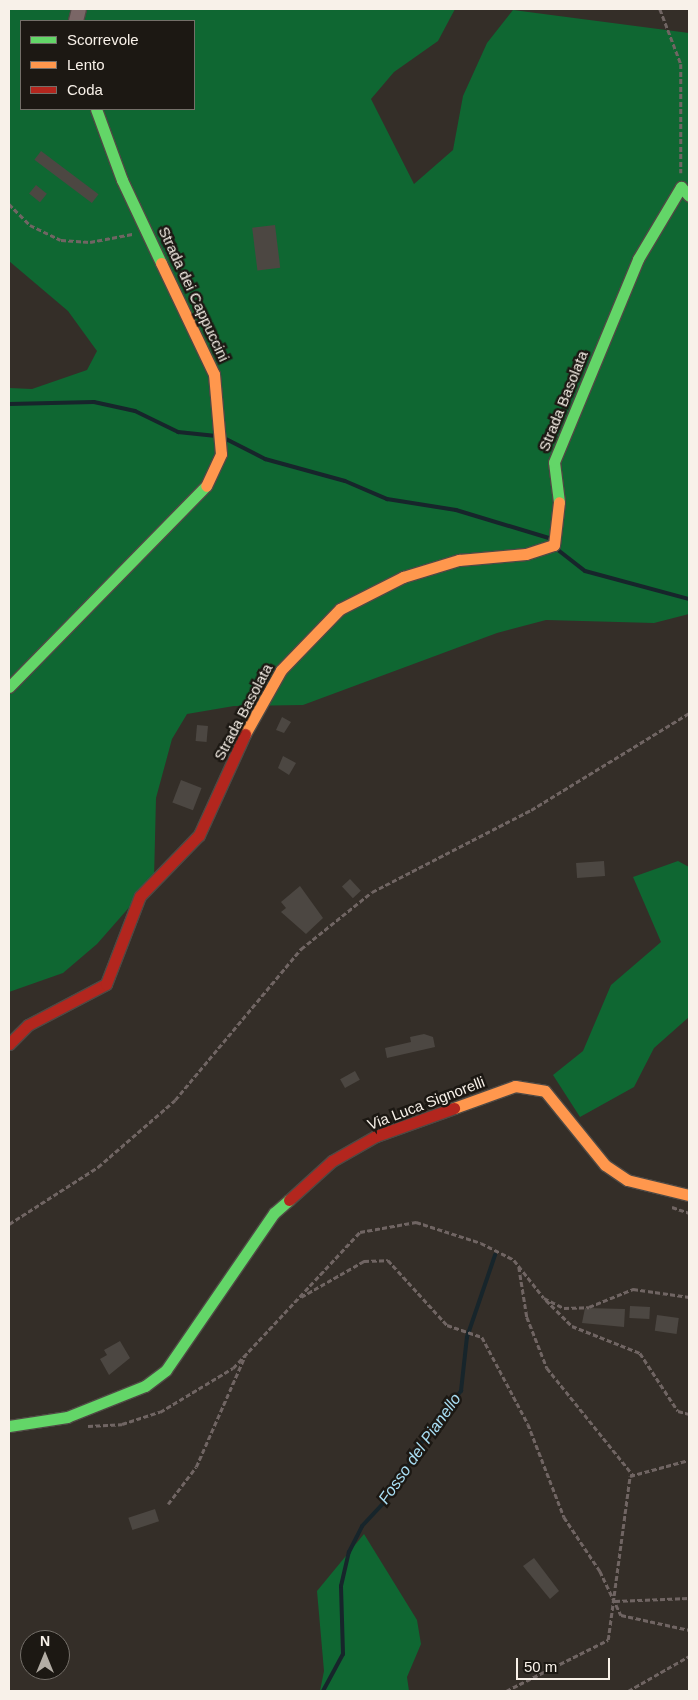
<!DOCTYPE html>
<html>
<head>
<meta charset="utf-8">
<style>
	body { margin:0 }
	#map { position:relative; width:698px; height:1700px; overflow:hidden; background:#342e28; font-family:Arial,sans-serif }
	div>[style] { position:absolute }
	.forest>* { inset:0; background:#0f6732 }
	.stream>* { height:4px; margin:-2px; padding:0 2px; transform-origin:2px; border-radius:2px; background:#17252b }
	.building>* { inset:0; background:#4c4742; transform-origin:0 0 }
	.path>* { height:2.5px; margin-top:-1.25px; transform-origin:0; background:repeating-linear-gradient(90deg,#706563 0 5px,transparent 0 7.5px) }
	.roads { filter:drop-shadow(1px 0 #4f4944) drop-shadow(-1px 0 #4f4944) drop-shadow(0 1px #4f4944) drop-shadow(0 -1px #4f4944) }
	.street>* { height:14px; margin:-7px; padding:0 7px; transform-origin:7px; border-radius:7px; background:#7a6666 }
	.fast>* { height:11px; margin:-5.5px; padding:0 5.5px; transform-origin:5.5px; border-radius:5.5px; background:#63d668 }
	.slow>* { height:11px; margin:-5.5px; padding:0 5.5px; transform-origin:5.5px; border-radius:5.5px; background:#ff974d }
	.jam>* { height:11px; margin:-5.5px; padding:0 5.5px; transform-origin:5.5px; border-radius:5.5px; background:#b3261e }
	span { translate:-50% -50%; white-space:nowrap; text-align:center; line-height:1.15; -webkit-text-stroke:5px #1c1813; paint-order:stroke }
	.street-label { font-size:15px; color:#f8f1e9 }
	.water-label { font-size:16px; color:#aae0f6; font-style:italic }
	.frame { position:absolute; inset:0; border:10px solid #f8f1e9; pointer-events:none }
	.legend { position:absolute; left:20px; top:20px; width:175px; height:90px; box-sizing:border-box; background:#1c1813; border:1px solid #746f69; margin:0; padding:6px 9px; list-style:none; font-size:15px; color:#f8f1e9 }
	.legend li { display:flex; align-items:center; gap:10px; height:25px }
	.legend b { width:25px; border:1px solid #746f69 }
	.north { position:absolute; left:20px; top:1630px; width:50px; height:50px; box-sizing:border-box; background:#1c1813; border:1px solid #746f69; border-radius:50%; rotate:0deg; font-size:14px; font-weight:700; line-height:20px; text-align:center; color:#f8f1e9 }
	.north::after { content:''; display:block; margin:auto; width:18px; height:22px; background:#b3ada5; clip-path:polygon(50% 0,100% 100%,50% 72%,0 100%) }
	.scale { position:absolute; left:516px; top:1658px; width:94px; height:22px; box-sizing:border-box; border:2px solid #f8f1e9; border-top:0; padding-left:6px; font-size:15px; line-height:18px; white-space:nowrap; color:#f8f1e9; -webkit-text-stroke:4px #1c1813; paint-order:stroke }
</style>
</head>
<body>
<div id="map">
	<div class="forest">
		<div style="clip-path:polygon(evenodd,9px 9px,455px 9px,438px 41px,394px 72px,371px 99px,414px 184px,453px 150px,463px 96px,487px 43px,513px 10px,689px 33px,689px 614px,654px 623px,546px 620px,497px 633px,303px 705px,234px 706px,187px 714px,172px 739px,156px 798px,154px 879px,97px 944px,63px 973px,9px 992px,9px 388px,32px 389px,87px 370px,97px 351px,68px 311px,9px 261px,9px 9px,21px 21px,194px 21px,194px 109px,21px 109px,21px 21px)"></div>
		<div style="clip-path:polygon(678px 861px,689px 867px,689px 1017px,654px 1048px,634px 1087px,580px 1117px,553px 1075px,583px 1051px,611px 985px,661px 942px,633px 877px)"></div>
		<div style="clip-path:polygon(364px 1534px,417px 1620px,421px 1644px,407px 1677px,409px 1691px,320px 1691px,324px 1671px,317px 1591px)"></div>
	</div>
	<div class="stream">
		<div style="left:9px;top:404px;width:85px;rotate:-1.3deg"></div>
		<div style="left:94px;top:402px;width:42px;rotate:12.4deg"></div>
		<div style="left:135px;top:411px;width:48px;rotate:26deg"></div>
		<div style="left:178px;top:432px;width:36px;rotate:6deg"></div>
		<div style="left:226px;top:439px;width:44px;rotate:27.1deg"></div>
		<div style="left:265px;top:459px;width:83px;rotate:15.4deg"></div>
		<div style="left:345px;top:481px;width:46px;rotate:23.2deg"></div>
		<div style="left:387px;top:499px;width:70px;rotate:9.1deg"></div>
		<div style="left:456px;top:510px;width:97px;rotate:16.8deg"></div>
		<div style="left:558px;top:550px;width:34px;rotate:38deg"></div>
		<div style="left:585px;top:571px;width:108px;rotate:15.1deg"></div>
		<div style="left:323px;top:1691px;width:42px;rotate:-61.6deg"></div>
		<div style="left:343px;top:1654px;width:68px;rotate:-91.7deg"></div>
		<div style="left:341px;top:1586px;width:35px;rotate:-77deg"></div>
		<div style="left:349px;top:1552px;width:29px;rotate:-63deg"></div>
		<div style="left:362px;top:1526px;width:42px;rotate:-46.9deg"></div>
		<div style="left:391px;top:1495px;width:81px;rotate:-59.6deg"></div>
		<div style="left:432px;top:1425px;width:45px;rotate:-49.5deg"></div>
		<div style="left:461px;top:1391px;width:54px;rotate:-83.7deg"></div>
		<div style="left:467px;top:1337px;width:87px;rotate:-71.1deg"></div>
	</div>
	<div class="building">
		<div style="left:41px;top:151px;width:72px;height:11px;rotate:37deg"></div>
		<div style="left:36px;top:185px;width:14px;height:11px;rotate:39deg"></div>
		<div style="left:275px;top:225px;width:43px;height:23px;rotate:83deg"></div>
		<div style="clip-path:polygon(282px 717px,291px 722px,284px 733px,276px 730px)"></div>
		<div style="left:197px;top:725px;width:11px;height:16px;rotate:5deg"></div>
		<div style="clip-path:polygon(283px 756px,296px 763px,289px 775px,278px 768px)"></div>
		<div style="left:181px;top:780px;width:22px;height:24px;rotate:21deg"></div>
		<div style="left:604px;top:861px;width:15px;height:28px;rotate:86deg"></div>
		<div style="left:350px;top:879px;width:16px;height:11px;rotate:47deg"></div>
		<div style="clip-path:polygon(300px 886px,323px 918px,306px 934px,281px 912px,286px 908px,281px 902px)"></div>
		<div style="clip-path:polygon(424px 1034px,433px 1037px,435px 1047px,387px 1058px,385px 1048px,411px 1042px,410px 1037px)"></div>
		<div style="left:355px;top:1071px;width:10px;height:17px;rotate:61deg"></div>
		<div style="left:630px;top:1306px;width:20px;height:12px;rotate:3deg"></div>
		<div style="clip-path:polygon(585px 1308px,625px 1309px,624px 1327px,582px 1323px)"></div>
		<div style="left:657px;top:1315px;width:22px;height:16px;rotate:8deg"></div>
		<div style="clip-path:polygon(120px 1341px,130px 1358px,109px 1375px,100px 1359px,107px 1355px,104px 1350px)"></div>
		<div style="left:155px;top:1509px;width:13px;height:28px;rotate:72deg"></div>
		<div style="clip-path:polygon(534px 1558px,559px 1591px,550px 1599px,523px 1566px)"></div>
	</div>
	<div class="path">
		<div style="left:660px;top:9px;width:59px;rotate:69.1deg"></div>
		<div style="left:681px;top:64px;width:109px;rotate:90deg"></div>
		<div style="left:9px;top:204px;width:30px;rotate:45deg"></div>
		<div style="left:30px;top:225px;width:34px;rotate:26deg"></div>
		<div style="left:61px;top:240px;width:29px;rotate:4deg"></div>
		<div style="left:90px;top:242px;width:43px;rotate:-10.8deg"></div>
		<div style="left:672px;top:1207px;width:18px;rotate:19deg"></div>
		<div style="left:9px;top:1224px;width:106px;rotate:-32.6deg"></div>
		<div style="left:98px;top:1167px;width:102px;rotate:-41deg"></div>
		<div style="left:175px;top:1100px;width:197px;rotate:-50.2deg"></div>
		<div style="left:301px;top:949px;width:91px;rotate:-38.8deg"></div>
		<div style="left:372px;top:892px;width:179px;rotate:-27.3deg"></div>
		<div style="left:531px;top:810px;width:185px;rotate:-31.5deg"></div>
		<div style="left:519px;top:1267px;width:51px;rotate:80.9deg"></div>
		<div style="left:527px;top:1317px;width:55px;rotate:68.6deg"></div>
		<div style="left:547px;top:1368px;width:137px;rotate:51.2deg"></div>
		<div style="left:301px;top:1297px;width:73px;rotate:-29.7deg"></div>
		<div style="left:364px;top:1261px;width:24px;rotate:-2deg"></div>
		<div style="left:388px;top:1260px;width:88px;rotate:47.8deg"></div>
		<div style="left:447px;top:1325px;width:37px;rotate:19deg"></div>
		<div style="left:482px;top:1337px;width:98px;rotate:62.1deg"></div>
		<div style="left:528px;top:1424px;width:100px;rotate:68.8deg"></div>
		<div style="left:564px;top:1517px;width:65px;rotate:56.3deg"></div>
		<div style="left:600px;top:1571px;width:49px;rotate:64.5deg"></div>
		<div style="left:621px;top:1615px;width:70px;rotate:12.4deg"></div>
		<div style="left:546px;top:1300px;width:37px;rotate:45deg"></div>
		<div style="left:572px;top:1326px;width:73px;rotate:21.7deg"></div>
		<div style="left:640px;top:1353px;width:69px;rotate:56.8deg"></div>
		<div style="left:678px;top:1411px;width:11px;rotate:15deg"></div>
		<div style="left:88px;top:1426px;width:34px;rotate:-3deg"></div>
		<div style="left:122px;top:1424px;width:40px;rotate:-18deg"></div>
		<div style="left:160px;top:1412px;width:85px;rotate:-31.1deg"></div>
		<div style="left:233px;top:1368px;width:186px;rotate:-47deg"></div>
		<div style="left:360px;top:1232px;width:57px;rotate:-10.1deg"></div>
		<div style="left:416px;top:1222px;width:68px;rotate:17.9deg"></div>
		<div style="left:481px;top:1243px;width:37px;rotate:27deg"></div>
		<div style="left:514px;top:1260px;width:48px;rotate:51.7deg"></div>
		<div style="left:544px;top:1298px;width:22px;rotate:27deg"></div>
		<div style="left:564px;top:1308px;width:25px;rotate:-2deg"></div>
		<div style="left:589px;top:1307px;width:48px;rotate:-22.2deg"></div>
		<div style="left:633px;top:1289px;width:57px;rotate:8.1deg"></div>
		<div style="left:168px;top:1504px;width:46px;rotate:-52.9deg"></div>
		<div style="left:196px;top:1467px;width:121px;rotate:-66.2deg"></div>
		<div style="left:615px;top:1601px;width:74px;rotate:-2.3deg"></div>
		<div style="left:506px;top:1691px;width:114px;rotate:-26.6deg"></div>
		<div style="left:608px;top:1640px;width:165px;rotate:-82.4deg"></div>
		<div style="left:630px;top:1476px;width:61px;rotate:-15.2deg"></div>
		<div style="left:628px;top:1691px;width:70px;rotate:-29.8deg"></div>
	</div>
	<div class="roads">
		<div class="street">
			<div style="left:76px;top:21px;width:12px;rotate:-76deg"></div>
		</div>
		<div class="fast">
			<div style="left:96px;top:109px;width:76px;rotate:69.9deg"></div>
			<div style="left:122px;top:180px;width:92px;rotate:64.8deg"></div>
			<div style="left:559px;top:502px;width:40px;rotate:-97.1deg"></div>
			<div style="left:554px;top:462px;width:220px;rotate:-67.5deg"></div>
			<div style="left:638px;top:259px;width:84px;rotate:-59.2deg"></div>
			<div style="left:681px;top:187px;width:12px;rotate:48deg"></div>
			<div style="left:9px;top:687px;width:281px;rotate:-45.6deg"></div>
			<div style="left:9px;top:1426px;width:59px;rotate:-8.8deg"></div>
			<div style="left:67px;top:1417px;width:84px;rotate:-21.7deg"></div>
			<div style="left:145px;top:1386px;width:26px;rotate:-37deg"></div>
			<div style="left:166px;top:1370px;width:191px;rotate:-55.5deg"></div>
			<div style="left:274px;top:1213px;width:20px;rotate:-41deg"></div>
		</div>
		<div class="slow">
			<div style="left:161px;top:263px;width:123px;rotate:64.5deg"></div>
			<div style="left:214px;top:374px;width:80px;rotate:85deg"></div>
			<div style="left:221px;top:454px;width:35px;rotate:115deg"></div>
			<div style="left:245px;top:734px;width:73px;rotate:-60.6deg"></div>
			<div style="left:281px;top:670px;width:85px;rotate:-46deg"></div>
			<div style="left:340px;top:609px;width:71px;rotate:-26.9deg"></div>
			<div style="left:403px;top:577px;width:59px;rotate:-16.9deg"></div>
			<div style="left:459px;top:560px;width:67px;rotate:-5.1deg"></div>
			<div style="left:526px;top:554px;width:29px;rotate:-18deg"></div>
			<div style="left:554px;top:545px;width:43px;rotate:-83.4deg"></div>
			<div style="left:454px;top:1108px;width:65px;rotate:-19.8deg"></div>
			<div style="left:515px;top:1086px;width:30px;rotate:9deg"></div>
			<div style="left:545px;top:1091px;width:95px;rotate:51deg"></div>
			<div style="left:605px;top:1165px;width:27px;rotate:34deg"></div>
			<div style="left:627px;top:1180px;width:64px;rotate:13.6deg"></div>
		</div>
		<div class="jam">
			<div style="left:9px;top:1044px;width:27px;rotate:-45deg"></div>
			<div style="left:28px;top:1025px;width:88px;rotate:-27.7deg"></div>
			<div style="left:106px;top:984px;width:94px;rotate:-68.9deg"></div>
			<div style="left:140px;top:896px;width:85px;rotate:-46deg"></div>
			<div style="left:199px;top:835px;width:111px;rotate:-65.5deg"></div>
			<div style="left:289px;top:1200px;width:58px;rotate:-42.2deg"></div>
			<div style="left:332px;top:1161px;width:51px;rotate:-29.6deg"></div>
			<div style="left:376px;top:1136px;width:83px;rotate:-19.7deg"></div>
		</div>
	</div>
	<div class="street-label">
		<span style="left:194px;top:294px;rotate:65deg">Strada dei Cappuccini</span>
		<span style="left:563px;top:401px;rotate:-68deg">Strada Basolata</span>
		<span style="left:243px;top:712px;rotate:-62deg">Strada Basolata</span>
		<span style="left:426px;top:1103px;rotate:-21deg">Via Luca Signorelli</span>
	</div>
	<div class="water-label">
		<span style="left:420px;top:1449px;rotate:-55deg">Fosso del Pianello</span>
	</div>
	<div class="frame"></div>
	<ul class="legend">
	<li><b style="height:6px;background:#63d668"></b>Scorrevole</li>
	<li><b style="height:6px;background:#ff974d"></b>Lento</li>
	<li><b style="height:6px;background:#b3261e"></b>Coda</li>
	</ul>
	<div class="north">N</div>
	<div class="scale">50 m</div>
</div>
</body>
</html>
